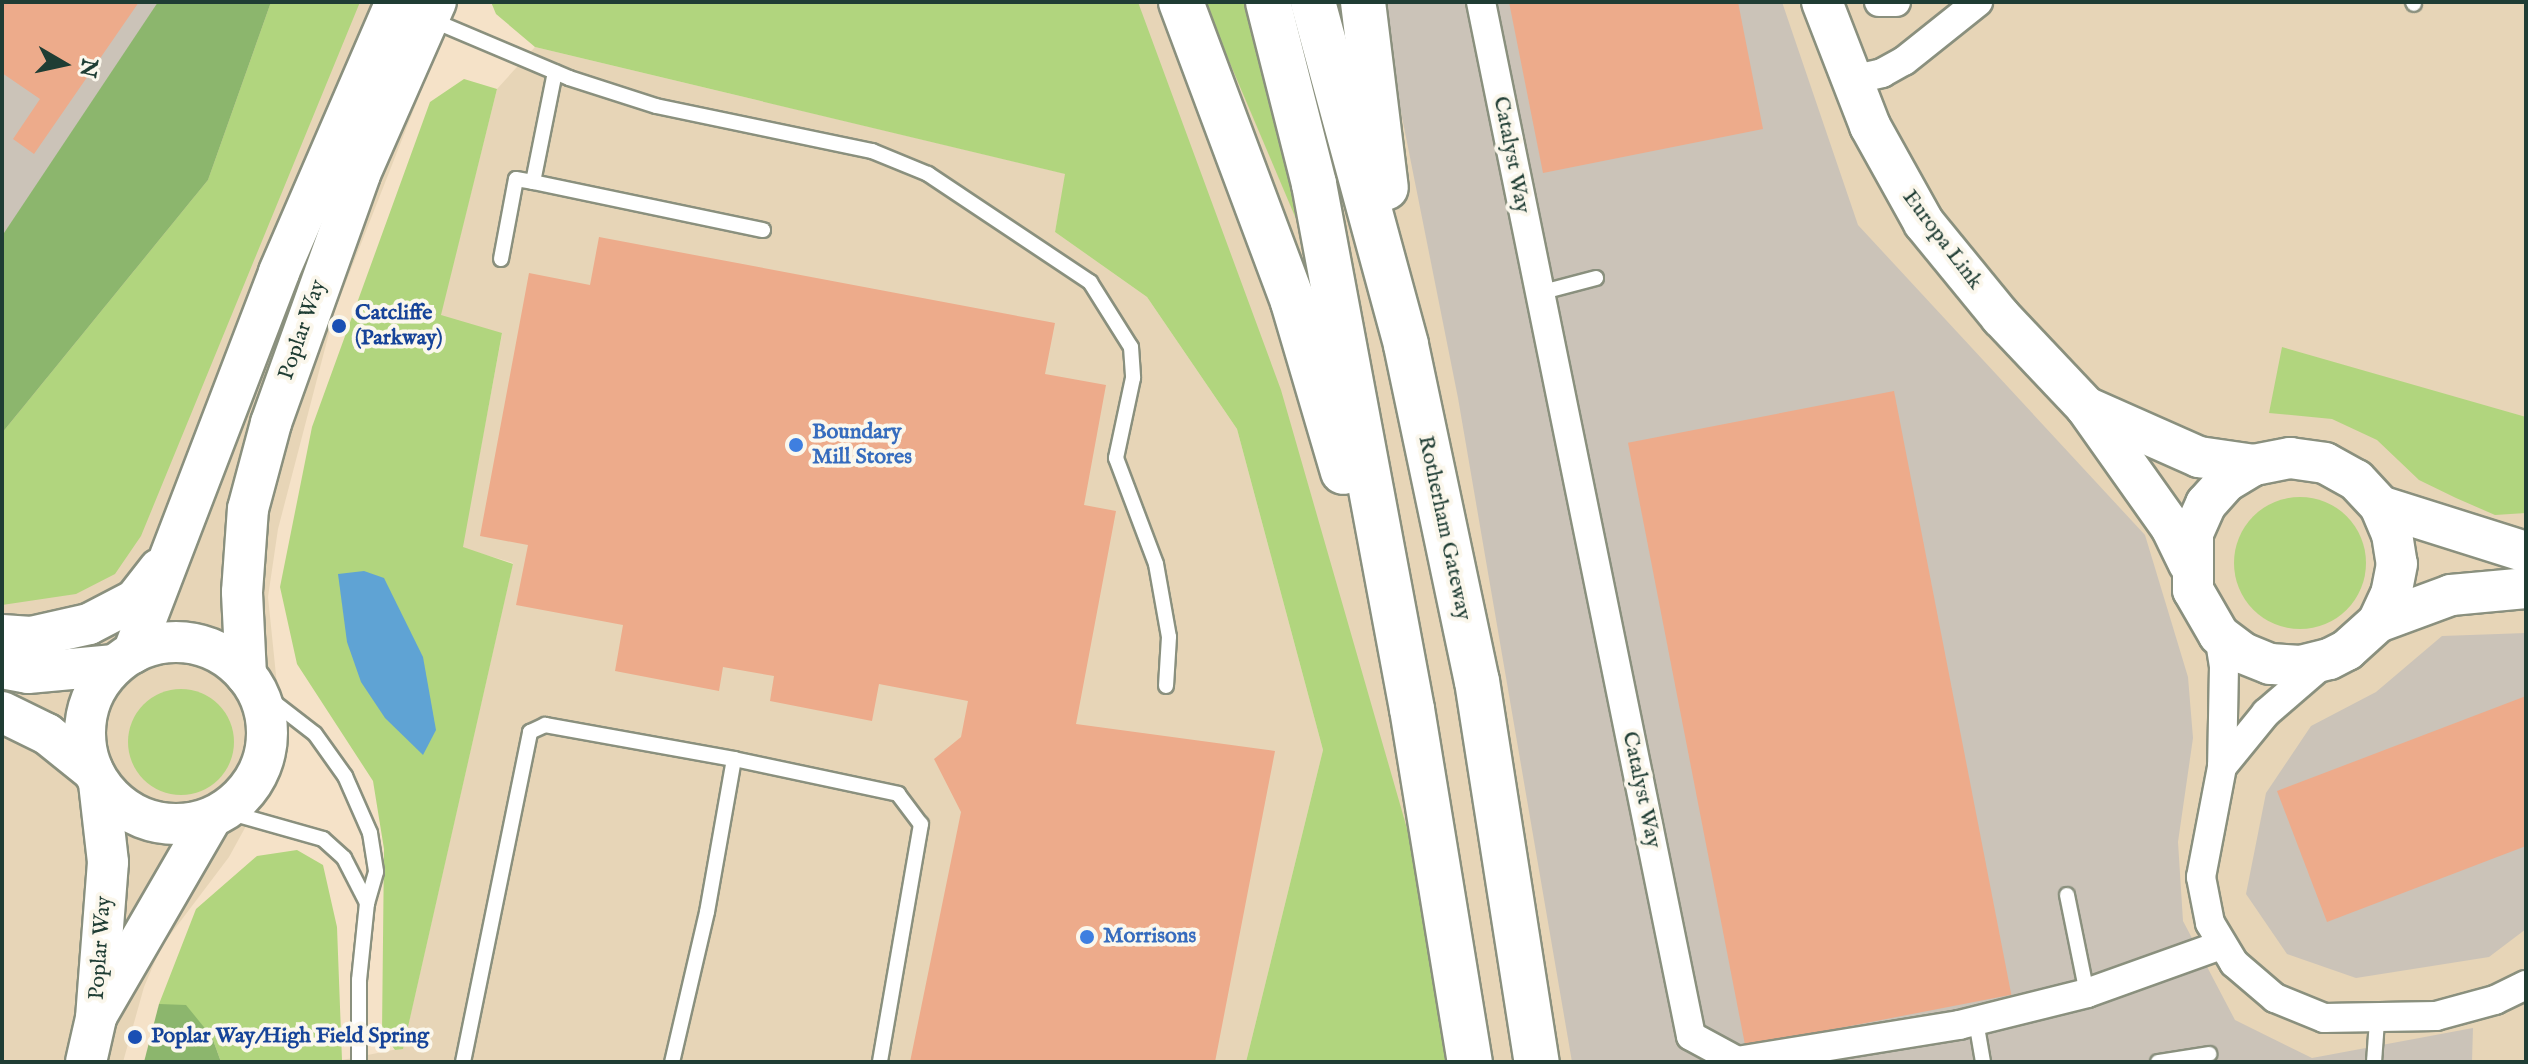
<!DOCTYPE html>
<html>
<head>
<meta charset="utf-8">
<style>
	body { margin:0 }
	#map { position:relative; width:2528px; height:1064px; overflow:hidden; background:#f5e2c8; font-family:"IM FELL English",serif }
	div>[style] { position:absolute }
	.built>* { inset:0; background:#e7d5b7 }
	.industrial>* { inset:0; background:#cbc3b8 }
	.green>* { inset:0; background:#b1d57e }
	.round { border-radius:50% }
	.forest>* { inset:0; background:#8cb66d }
	.water>* { inset:0; background:#5fa3d4 }
	.building>* { inset:0; background:#edab8b; transform-origin:0 0 }
	.roads { filter:drop-shadow(2px 0 #8a907e) drop-shadow(-2px 0 #8a907e) drop-shadow(0 2px #8a907e) drop-shadow(0 -2px #8a907e) }
	.lane>* { height:14px; margin:-7px; padding:0 7px; transform-origin:7px; border-radius:7px; background:#fff }
	.street>* { height:28px; margin:-14px; padding:0 14px; transform-origin:14px; border-radius:14px; background:#fff }
	.secondary>* { height:40px; margin:-20px; padding:0 20px; transform-origin:20px; border-radius:20px; background:#fff }
	.secondary>.ring { margin:-20px; padding:0; box-sizing:content-box; background:none; border:40px solid #fff; border-radius:50% }
	.highway>* { height:44px; margin:-22px; padding:0 22px; transform-origin:22px; border-radius:22px; background:#fff }
	.dots>* { width:22px; height:22px; translate:-50% -50%; box-sizing:border-box; border:4px solid #fbf7ec; border-radius:50% }
	span { translate:-50% -50%; white-space:nowrap; text-align:center; line-height:1.15; -webkit-text-stroke:8px #fbf7ec; paint-order:stroke }
	.street-label { font-size:22px; color:#1f3d34 }
	.transit-label { font-size:22px; color:#164399; font-weight:700 }
	.left { translate:0 -50%; text-align:left }
	.shop-label { font-size:22px; color:#366cbe; font-weight:700 }
	.frame { position:absolute; inset:0; border:4px solid #1f3d34; pointer-events:none }
	.north { position:absolute; left:24px; top:24px; width:80px; height:80px; -webkit-text-stroke:6px #fbf7ec; paint-order:stroke; rotate:99deg; font-size:22px; font-weight:700; line-height:32px; text-align:center; color:#1f3d34 }
	.north::after { content:''; display:block; margin:auto; width:28px; height:36px; background:#1f3d34; clip-path:polygon(50% 0,100% 100%,50% 72%,0 100%) }
</style>
</head>
<body>
<div id="map">
	<div class="built">
		<div style="clip-path:polygon(2px 2px,456px 2px,335px 310px,278px 529px,268px 597px,281px 724px,279px 766px,229px 857px,161px 947px,144px 987px,123px 1062px,2px 1062px)"></div>
		<div style="clip-path:polygon(1138px 2px,2526px 2px,2526px 1062px,1430px 1062px)"></div>
		<div style="clip-path:polygon(535px 47px,1066px 174px,1055px 232px,1147px 297px,1237px 429px,1323px 750px,1246px 1062px,332px 1062px,403px 1048px,513px 563px,462px 548px,502px 334px,440px 316px,497px 89px)"></div>
	</div>
	<div class="industrial">
		<div style="clip-path:polygon(2px 2px,178px 2px,2px 291px)"></div>
		<div style="clip-path:polygon(1379px 2px,1782px 2px,1858px 225px,2145px 535px,2188px 677px,2193px 738px,2178px 842px,2183px 921px,2235px 1020px,2312px 1058px,2473px 1028px,2472px 1062px,1572px 1062px,1458px 398px)"></div>
		<div style="clip-path:polygon(2526px 633px,2526px 929px,2489px 957px,2356px 978px,2287px 954px,2246px 894px,2266px 793px,2311px 726px,2376px 692px,2442px 636px)"></div>
	</div>
	<div class="green">
		<div style="clip-path:polygon(271px 2px,360px 2px,141px 536px,115px 574px,76px 594px,2px 605px,2px 433px,208px 180px)"></div>
		<div style="clip-path:polygon(491px 2px,1138px 2px,1281px 390px,1410px 839px,1447px 1062px,1246px 1062px,1323px 750px,1237px 429px,1147px 297px,1055px 232px,1065px 174px,535px 47px,496px 14px)"></div>
		<div style="clip-path:polygon(1204px 2px,1246px 2px,1302px 233px)"></div>
		<div style="clip-path:polygon(464px 79px,497px 89px,441px 315px,502px 333px,463px 547px,513px 564px,403px 1049px,395px 1050px,382px 1032px,384px 849px,373px 781px,297px 664px,280px 587px,312px 427px,430px 102px)"></div>
		<div style="clip-path:polygon(2282px 347px,2526px 417px,2526px 513px,2495px 515px,2456px 498px,2419px 480px,2377px 440px,2332px 419px,2269px 413px)"></div>
		<div class="round" style="left:2234px;top:497px;width:132px;height:132px"></div>
		<div class="round" style="left:128px;top:689px;width:106px;height:106px"></div>
		<div style="clip-path:polygon(297px 850px,323px 865px,337px 927px,342px 1060px,221px 1062px,212px 1037px,159px 1004px,196px 909px,257px 856px)"></div>
	</div>
	<div class="forest">
		<div style="clip-path:polygon(158px 2px,271px 2px,208px 180px,2px 433px,2px 236px)"></div>
		<div style="clip-path:polygon(159px 1004px,186px 1005px,212px 1037px,221px 1062px,144px 1062px)"></div>
	</div>
	<div class="water">
		<div style="clip-path:polygon(364px 571px,384px 578px,423px 657px,436px 730px,423px 755px,385px 718px,361px 682px,347px 642px,338px 574px)"></div>
	</div>
	<div class="building">
		<div style="clip-path:polygon(2px 2px,139px 2px,34px 154px,13px 139px,40px 99px,2px 73px)"></div>
		<div style="clip-path:polygon(1509px 2px,1738px 2px,1763px 129px,1543px 173px)"></div>
		<div style="clip-path:polygon(599px 237px,1055px 323px,1045px 374px,1106px 385px,1084px 505px,1116px 511px,1076px 724px,1275px 751px,1215px 1062px,910px 1062px,961px 812px,934px 759px,961px 737px,968px 701px,879px 684px,872px 721px,770px 701px,774px 676px,751px 672px,723px 667px,719px 691px,615px 671px,623px 625px,516px 605px,528px 545px,480px 536px,529px 273px,590px 285px)"></div>
		<div style="left:1894px;top:391px;width:615px;height:271px;rotate:79deg"></div>
		<div style="clip-path:polygon(2526px 696px,2526px 846px,2327px 922px,2277px 791px)"></div>
	</div>
	<div class="roads">
		<div class="lane">
			<div style="left:2413px;top:2px;width:2px;rotate:63deg"></div>
			<div style="left:432px;top:20px;width:149px;rotate:22.9deg"></div>
			<div style="left:569px;top:78px;width:91px;rotate:17.8deg"></div>
			<div style="left:656px;top:106px;width:221px;rotate:11.8deg"></div>
			<div style="left:872px;top:151px;width:61px;rotate:22.3deg"></div>
			<div style="left:928px;top:174px;width:195px;rotate:33.7deg"></div>
			<div style="left:1090px;top:282px;width:77px;rotate:57.8deg"></div>
			<div style="left:1131px;top:347px;width:31px;rotate:86deg"></div>
			<div style="left:1133px;top:378px;width:82px;rotate:102deg"></div>
			<div style="left:1116px;top:458px;width:113px;rotate:69.3deg"></div>
			<div style="left:1156px;top:564px;width:74px;rotate:79.9deg"></div>
			<div style="left:1169px;top:637px;width:49px;rotate:93.5deg"></div>
			<div style="left:533px;top:182px;width:235px;rotate:11.8deg"></div>
			<div style="left:501px;top:259px;width:81px;rotate:-79.4deg"></div>
			<div style="left:516px;top:179px;width:17px;rotate:10deg"></div>
			<div style="left:533px;top:182px;width:112px;rotate:-78.7deg"></div>
			<div style="left:1539px;top:293px;width:59px;rotate:-14.7deg"></div>
			<div style="left:253px;top:686px;width:78px;rotate:37.7deg"></div>
			<div style="left:315px;top:734px;width:52px;rotate:54.5deg"></div>
			<div style="left:345px;top:776px;width:62px;rotate:66.3deg"></div>
			<div style="left:370px;top:833px;width:39px;rotate:81deg"></div>
			<div style="left:376px;top:872px;width:32px;rotate:106deg"></div>
			<div style="left:367px;top:903px;width:77px;rotate:95.9deg"></div>
			<div style="left:359px;top:980px;width:82px;rotate:90deg"></div>
			<div style="left:734px;top:759px;width:168px;rotate:12deg"></div>
			<div style="left:898px;top:794px;width:38px;rotate:53deg"></div>
			<div style="left:921px;top:824px;width:242px;rotate:99.8deg"></div>
			<div style="left:224px;top:811px;width:103px;rotate:15.8deg"></div>
			<div style="left:323px;top:839px;width:28px;rotate:42deg"></div>
			<div style="left:344px;top:858px;width:51px;rotate:62.9deg"></div>
			<div style="left:2067px;top:895px;width:100px;rotate:78.5deg"></div>
			<div style="left:1976px;top:1021px;width:42px;rotate:80.3deg"></div>
			<div style="left:463px;top:1062px;width:337px;rotate:-78.5deg"></div>
			<div style="left:530px;top:732px;width:17px;rotate:-25deg"></div>
			<div style="left:545px;top:725px;width:192px;rotate:10.2deg"></div>
			<div style="left:734px;top:759px;width:155px;rotate:100deg"></div>
			<div style="left:707px;top:912px;width:154px;rotate:103.1deg"></div>
			<div style="left:2158px;top:1062px;width:52px;rotate:-8.9deg"></div>
			<div style="left:2374px;top:1062px;width:41px;rotate:-85.8deg"></div>
		</div>
		<div class="street">
			<div style="left:1481px;top:2px;width:1055px;rotate:78.52deg"></div>
			<div style="left:1691px;top:1036px;width:52px;rotate:28.5deg"></div>
			<div style="left:1737px;top:1061px;width:225px;rotate:-9.2deg"></div>
			<div style="left:1959px;top:1025px;width:132px;rotate:-14deg"></div>
			<div style="left:2087px;top:993px;width:142px;rotate:-19.7deg"></div>
			<div style="left:1879px;top:2px;width:17px"></div>
			<div style="left:1852px;top:80px;width:31px;rotate:-13deg"></div>
			<div style="left:1882px;top:73px;width:25px;rotate:-29deg"></div>
			<div style="left:1904px;top:61px;width:95px;rotate:-38.6deg"></div>
			<div style="left:2219px;top:635px;width:31px;rotate:81deg"></div>
			<div style="left:2224px;top:666px;width:101px;rotate:91.1deg"></div>
			<div style="left:2222px;top:767px;width:112px;rotate:100.8deg"></div>
			<div style="left:2201px;top:877px;width:47px;rotate:78.9deg"></div>
			<div style="left:2210px;top:923px;width:47px;rotate:59deg"></div>
			<div style="left:2234px;top:963px;width:54px;rotate:40.5deg"></div>
			<div style="left:2275px;top:998px;width:53px;rotate:22.2deg"></div>
			<div style="left:2324px;top:1018px;width:112px;rotate:-1deg"></div>
			<div style="left:2436px;top:1016px;width:61px;rotate:-15.2deg"></div>
			<div style="left:2495px;top:1000px;width:34px;rotate:-26deg"></div>
			<div style="left:2222px;top:767px;width:70px;rotate:-50.8deg"></div>
			<div style="left:2266px;top:713px;width:78px;rotate:-40.8deg"></div>
		</div>
		<div class="secondary">
			<div style="left:1822px;top:2px;width:133px;rotate:68.8deg"></div>
			<div style="left:1870px;top:126px;width:111px;rotate:60.9deg"></div>
			<div style="left:1924px;top:223px;width:122px;rotate:50.7deg"></div>
			<div style="left:2001px;top:317px;width:124px;rotate:46.6deg"></div>
			<div style="left:2086px;top:407px;width:147px;rotate:54.7deg"></div>
			<div style="left:2171px;top:527px;width:41px;rotate:64.1deg"></div>
			<div style="left:2086px;top:407px;width:124px;rotate:23.9deg"></div>
			<div style="left:2199px;top:457px;width:56px;rotate:8.3deg"></div>
			<div style="left:2254px;top:465px;width:37px;rotate:-11deg"></div>
			<div style="left:2290px;top:458px;width:35px;rotate:8deg"></div>
			<div style="left:2325px;top:463px;width:35px;rotate:29deg"></div>
			<div style="left:2356px;top:480px;width:35px;rotate:47deg"></div>
			<div style="left:2380px;top:506px;width:30px;rotate:67deg"></div>
			<div style="left:2392px;top:534px;width:30px;rotate:81deg"></div>
			<div style="left:2397px;top:564px;width:31px;rotate:101deg"></div>
			<div style="left:2391px;top:594px;width:31px;rotate:115deg"></div>
			<div style="left:2378px;top:622px;width:42px;rotate:137.9deg"></div>
			<div style="left:2347px;top:650px;width:20px;rotate:153deg"></div>
			<div style="left:2329px;top:659px;width:30px;rotate:166deg"></div>
			<div style="left:2300px;top:666px;width:30px;rotate:-176deg"></div>
			<div style="left:2270px;top:664px;width:29px;rotate:-158deg"></div>
			<div style="left:2243px;top:653px;width:30px;rotate:-143deg"></div>
			<div style="left:2219px;top:635px;width:52px;rotate:-120deg"></div>
			<div style="left:2193px;top:590px;width:57px;rotate:-90deg"></div>
			<div style="left:2193px;top:533px;width:32px;rotate:-66deg"></div>
			<div style="left:2206px;top:504px;width:31px;rotate:-48deg"></div>
			<div style="left:2227px;top:481px;width:31px;rotate:-31deg"></div>
			<div style="left:2380px;top:506px;width:153px;rotate:17.5deg"></div>
			<div style="left:2378px;top:622px;width:78px;rotate:-20.3deg"></div>
			<div style="left:2451px;top:595px;width:75px;rotate:-5.3deg"></div>
			<div style="left:2px;top:635px;width:29px;rotate:4deg"></div>
			<div style="left:31px;top:637px;width:59px;rotate:-12.6deg"></div>
			<div style="left:89px;top:624px;width:52px;rotate:-27.6deg"></div>
			<div style="left:135px;top:600px;width:39px;rotate:-52deg"></div>
			<div class="ring" style="left:85px;top:642px;width:142px;height:142px"></div>
			<div style="left:133px;top:653px;width:408px;rotate:-69deg"></div>
			<div style="left:279px;top:272px;width:294px;rotate:-66.6deg"></div>
			<div style="left:2px;top:668px;width:26px;rotate:11deg"></div>
			<div style="left:28px;top:673px;width:87px;rotate:-5.3deg"></div>
			<div style="left:246px;top:675px;width:83px;rotate:-92.8deg"></div>
			<div style="left:242px;top:592px;width:83px;rotate:-85.9deg"></div>
			<div style="left:248px;top:509px;width:89px;rotate:-75deg"></div>
			<div style="left:271px;top:423px;width:264px;rotate:-70.3deg"></div>
			<div style="left:360px;top:174px;width:188px;rotate:-66.2deg"></div>
			<div style="left:2px;top:712px;width:50px;rotate:26.1deg"></div>
			<div style="left:47px;top:734px;width:59px;rotate:38.8deg"></div>
			<div style="left:97px;top:1015px;width:228px;rotate:-59.9deg"></div>
			<div style="left:86px;top:1062px;width:45px;rotate:-77.2deg"></div>
			<div style="left:96px;top:1018px;width:156px;rotate:-85.6deg"></div>
			<div style="left:108px;top:862px;width:80px;rotate:-96.5deg"></div>
		</div>
		<div class="highway">
			<div style="left:1181px;top:2px;width:320px;rotate:69.5deg"></div>
			<div style="left:1293px;top:302px;width:177px;rotate:73.6deg"></div>
			<div style="left:1268px;top:2px;width:188px;rotate:75.8deg"></div>
			<div style="left:1314px;top:184px;width:534px;rotate:79.43deg"></div>
			<div style="left:1412px;top:709px;width:358px;rotate:80.7deg"></div>
			<div style="left:1313px;top:2px;width:355px;rotate:74.8deg"></div>
			<div style="left:1406px;top:345px;width:343px;rotate:78.1deg"></div>
			<div style="left:1477px;top:681px;width:386px;rotate:81.1deg"></div>
			<div style="left:1363px;top:2px;width:187px;rotate:83deg"></div>
		</div>
	</div>
	<div class="dots">
		<div style="left:339px;top:326px;background:#1a4fb4"></div>
		<div style="left:796px;top:445px;background:#3f7fe0"></div>
		<div style="left:1087px;top:937px;background:#3f7fe0"></div>
		<div style="left:135px;top:1037px;background:#1a4fb4"></div>
	</div>
	<div class="street-label">
		<span style="left:1511px;top:155px;rotate:79deg">Catalyst Way</span>
		<span style="left:1942px;top:240px;rotate:53deg">Europa Link</span>
		<span style="left:303px;top:330px;rotate:-71deg">Poplar Way</span>
		<span style="left:1444px;top:528px;rotate:78deg">Rotherham Gateway</span>
		<span style="left:1641px;top:790px;rotate:78deg">Catalyst Way</span>
		<span style="left:101px;top:948px;rotate:-86deg">Poplar Way</span>
	</div>
	<div class="transit-label">
		<span class="left" style="left:355px;top:326px">Catcliffe<br>(Parkway)</span>
		<span class="left" style="left:151px;top:1037px">Poplar Way/High Field Spring</span>
	</div>
	<div class="shop-label">
		<span class="left" style="left:812px;top:445px">Boundary<br>Mill Stores</span>
		<span class="left" style="left:1103px;top:937px">Morrisons</span>
	</div>
	<div class="frame"></div>
	<div class="north">N</div>
</div>
</body>
</html>
